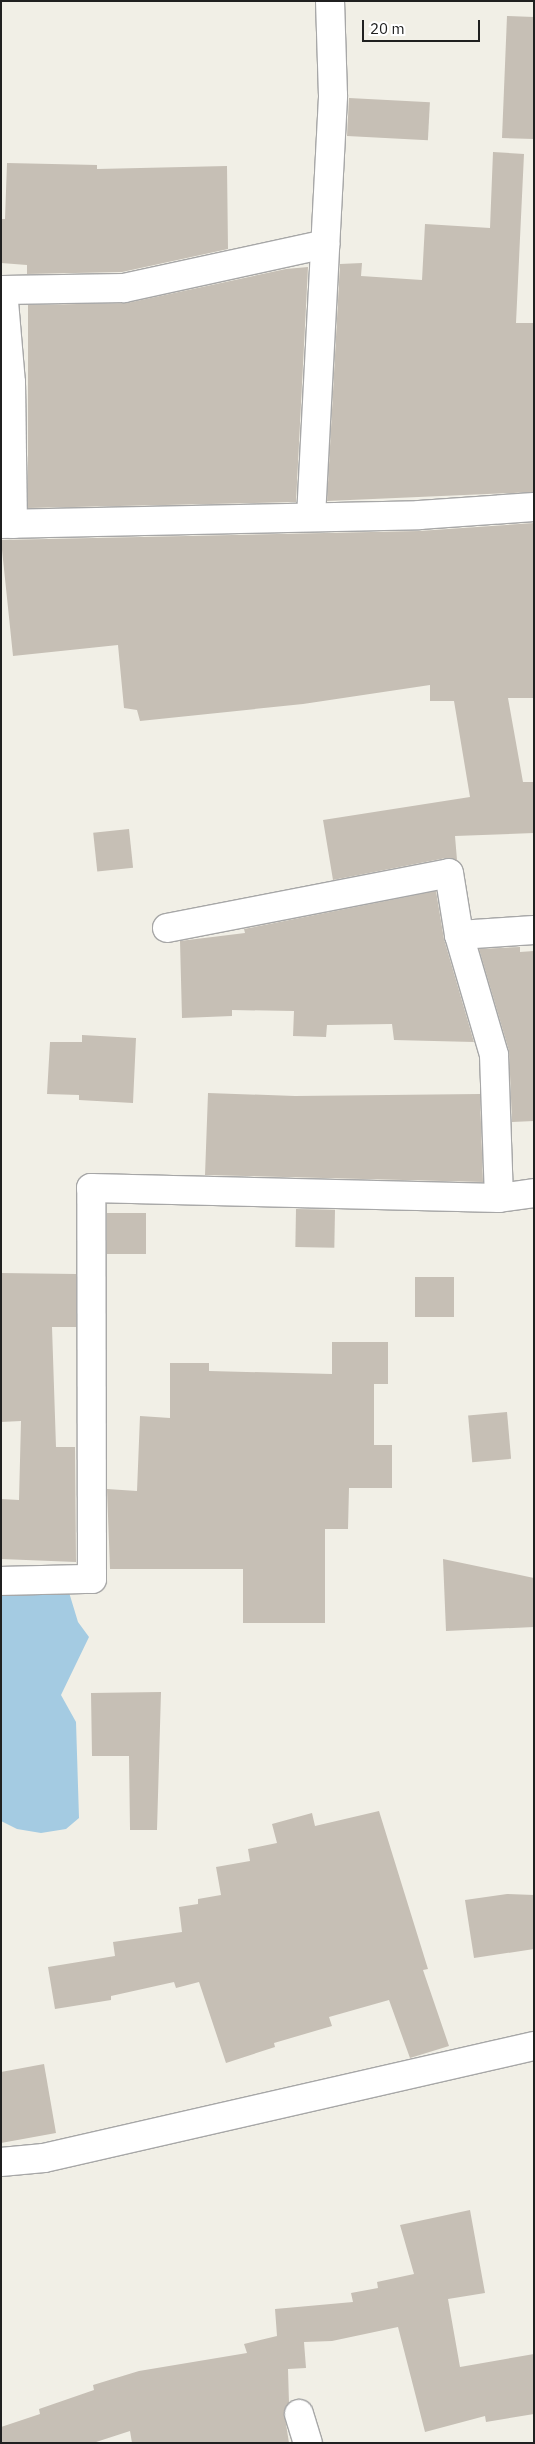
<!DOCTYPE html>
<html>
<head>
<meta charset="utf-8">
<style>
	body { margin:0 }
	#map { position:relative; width:535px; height:2444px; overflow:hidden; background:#f1efe6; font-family:"IBM Plex Sans",sans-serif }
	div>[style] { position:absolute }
	.water>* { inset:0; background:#a4cbe2 }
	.building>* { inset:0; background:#c6bfb5; transform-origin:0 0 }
	.roads { filter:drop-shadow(1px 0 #a7a7a7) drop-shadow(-1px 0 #a7a7a7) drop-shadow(0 1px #a7a7a7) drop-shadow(0 -1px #a7a7a7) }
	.minor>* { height:28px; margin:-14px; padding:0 14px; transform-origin:14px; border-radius:14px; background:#fff }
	span { translate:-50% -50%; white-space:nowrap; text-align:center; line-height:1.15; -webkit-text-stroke:5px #fff; paint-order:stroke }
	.frame { position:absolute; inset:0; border:2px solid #202020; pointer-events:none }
	.scale { position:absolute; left:362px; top:20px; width:118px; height:22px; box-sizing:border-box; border:2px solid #202020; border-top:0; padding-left:6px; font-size:15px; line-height:18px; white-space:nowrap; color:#202020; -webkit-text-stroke:4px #fff; paint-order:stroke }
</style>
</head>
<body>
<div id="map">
	<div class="water">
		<div style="clip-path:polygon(68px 1589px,78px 1622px,89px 1637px,61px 1695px,76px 1722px,79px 1818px,66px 1829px,41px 1833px,17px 1829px,1px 1821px,1px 1591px)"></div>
	</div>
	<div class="building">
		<div style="clip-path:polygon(507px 16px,534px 17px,534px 139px,502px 138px)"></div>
		<div style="left:349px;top:98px;width:81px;height:38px;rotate:3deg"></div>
		<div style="clip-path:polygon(493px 152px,524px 154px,516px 323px,534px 323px,534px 492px,327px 501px,340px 264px,362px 263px,361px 276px,422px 280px,425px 224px,490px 228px)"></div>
		<div style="clip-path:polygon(7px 163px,97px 165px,97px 169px,227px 166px,228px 249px,122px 272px,27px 274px,27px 265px,1px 263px,1px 219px,5px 219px)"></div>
		<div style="clip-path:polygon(308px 267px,296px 502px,28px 508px,28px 305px,127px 303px,286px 269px)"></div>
		<div style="clip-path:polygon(534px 523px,534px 698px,508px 698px,523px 782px,534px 782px,534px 833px,455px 836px,457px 860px,446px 858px,333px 880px,323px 820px,470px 797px,454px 701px,430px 701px,430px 685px,303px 704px,140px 721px,137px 710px,124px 708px,118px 645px,13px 656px,1px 540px,419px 531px)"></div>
		<div style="left:129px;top:829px;width:39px;height:36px;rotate:84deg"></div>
		<div style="clip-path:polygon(436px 891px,444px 939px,474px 1042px,394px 1040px,392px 1024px,327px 1025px,326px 1037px,293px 1036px,294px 1011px,232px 1010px,232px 1016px,182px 1018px,180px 941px,245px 933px,244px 929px)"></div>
		<div style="clip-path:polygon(520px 947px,520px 952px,534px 951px,534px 1121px,512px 1122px,509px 1051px,479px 949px)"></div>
		<div style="clip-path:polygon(82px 1035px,136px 1038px,133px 1103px,79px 1100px,79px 1095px,47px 1094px,50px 1042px,82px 1042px)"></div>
		<div style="clip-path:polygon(208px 1093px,295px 1096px,480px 1094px,483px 1182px,205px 1175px)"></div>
		<div style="left:296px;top:1209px;width:39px;height:38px;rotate:1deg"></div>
		<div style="left:107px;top:1213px;width:39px;height:41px"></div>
		<div style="clip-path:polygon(1px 1273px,76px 1274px,76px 1327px,52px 1327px,56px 1447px,75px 1447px,76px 1562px,1px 1559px,1px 1499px,19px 1500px,21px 1421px,1px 1422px)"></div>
		<div style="left:415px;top:1277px;width:39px;height:40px"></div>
		<div style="clip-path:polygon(332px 1342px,388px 1342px,388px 1384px,374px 1384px,374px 1445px,392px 1445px,392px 1488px,349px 1488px,348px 1529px,325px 1529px,325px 1623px,243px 1623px,243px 1569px,110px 1569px,107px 1489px,137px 1491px,140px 1416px,170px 1418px,170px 1363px,209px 1363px,209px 1371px,332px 1374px)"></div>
		<div style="left:507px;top:1412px;width:47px;height:39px;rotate:85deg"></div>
		<div style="clip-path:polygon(443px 1559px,534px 1578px,534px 1627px,446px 1631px)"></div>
		<div style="clip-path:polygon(161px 1692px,157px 1830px,130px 1830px,129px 1756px,92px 1756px,91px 1693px)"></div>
		<div style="clip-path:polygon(379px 1811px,428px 1969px,423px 1970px,449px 2046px,410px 2058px,389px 2000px,329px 2017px,332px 2026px,274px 2043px,275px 2047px,226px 2063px,199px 1982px,176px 1988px,174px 1982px,111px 1996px,111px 2000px,55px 2009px,48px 1967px,115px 1956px,113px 1942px,182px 1932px,179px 1907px,198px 1904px,198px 1899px,221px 1895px,216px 1867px,250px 1861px,248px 1849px,277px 1843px,272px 1824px,312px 1813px,315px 1826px)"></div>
		<div style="clip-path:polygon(507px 1894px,534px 1895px,534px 1949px,474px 1958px,465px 1900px)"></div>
		<div style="clip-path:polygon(44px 2064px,56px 2133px,1px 2143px,1px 2072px)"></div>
		<div style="clip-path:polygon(470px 2210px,485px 2293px,448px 2299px,460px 2367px,534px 2354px,534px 2414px,486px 2422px,485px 2416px,425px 2432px,398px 2327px,332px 2341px,304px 2342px,306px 2368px,288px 2369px,289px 2403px,284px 2411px,289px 2443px,132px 2443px,130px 2431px,93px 2443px,1px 2443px,1px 2427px,40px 2414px,39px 2409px,94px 2390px,93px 2385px,139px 2371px,247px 2353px,244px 2344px,277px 2336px,275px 2309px,353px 2302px,351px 2293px,378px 2288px,377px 2282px,414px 2274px,400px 2225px)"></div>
	</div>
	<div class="roads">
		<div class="minor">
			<div style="left:11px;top:383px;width:93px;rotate:-94.9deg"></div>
			<div style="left:3px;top:290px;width:121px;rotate:-0.9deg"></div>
			<div style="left:124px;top:288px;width:206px;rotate:-12.3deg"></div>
			<div style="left:1px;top:384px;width:10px;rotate:-6deg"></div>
			<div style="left:11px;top:383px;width:141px;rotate:89.2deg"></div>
			<div style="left:311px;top:517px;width:422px;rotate:-87deg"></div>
			<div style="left:333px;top:96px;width:95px;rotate:-91.8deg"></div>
			<div style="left:1px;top:524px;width:418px;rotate:-1.2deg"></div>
			<div style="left:419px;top:515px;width:115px;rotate:-4deg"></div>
			<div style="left:167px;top:928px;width:287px;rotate:-11deg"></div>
			<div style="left:449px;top:873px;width:63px;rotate:80.8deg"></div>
			<div style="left:459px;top:935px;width:75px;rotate:-3.8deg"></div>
			<div style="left:459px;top:935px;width:125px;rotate:73.7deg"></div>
			<div style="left:494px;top:1055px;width:143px;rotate:88deg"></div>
			<div style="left:1px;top:1581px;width:91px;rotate:-1.3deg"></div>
			<div style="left:92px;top:1579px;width:391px;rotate:-90.1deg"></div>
			<div style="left:91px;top:1188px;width:408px;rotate:1.4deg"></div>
			<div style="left:499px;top:1198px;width:35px;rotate:-8deg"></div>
			<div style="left:1px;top:2162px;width:43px;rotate:-5.3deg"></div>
			<div style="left:44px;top:2158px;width:503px;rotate:-12.88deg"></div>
			<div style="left:299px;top:2414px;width:30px;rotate:73deg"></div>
		</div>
	</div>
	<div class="frame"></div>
	<div class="scale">20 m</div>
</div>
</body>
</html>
